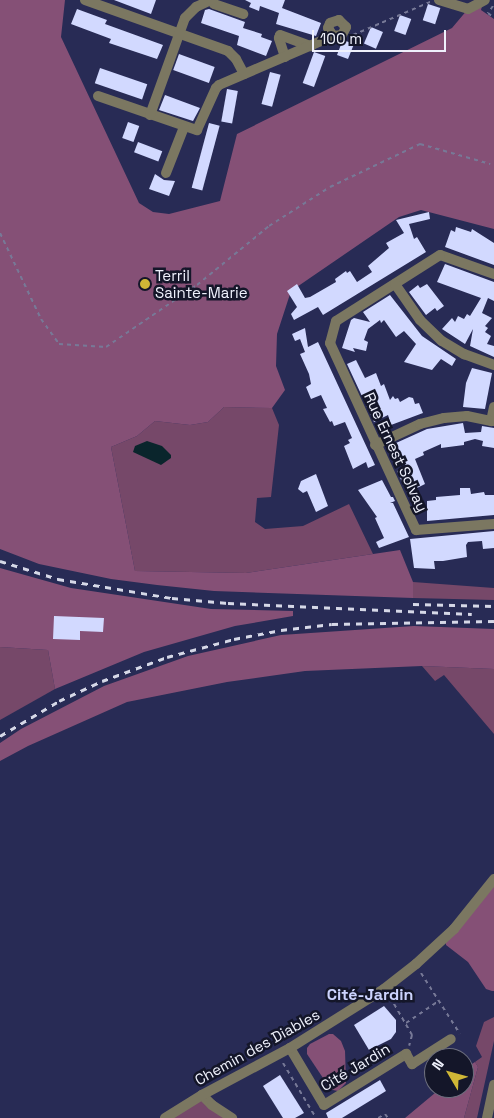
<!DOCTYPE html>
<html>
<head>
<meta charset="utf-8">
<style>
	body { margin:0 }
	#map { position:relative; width:494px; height:1118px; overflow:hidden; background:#282b55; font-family:"Space Grotesk",sans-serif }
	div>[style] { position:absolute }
	.green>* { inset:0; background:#764869 }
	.forest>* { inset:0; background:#855076 }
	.water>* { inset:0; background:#0a252c }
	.building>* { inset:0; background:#d2d9ff; transform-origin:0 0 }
	.path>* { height:2px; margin-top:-1px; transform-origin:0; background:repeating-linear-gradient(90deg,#777997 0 4px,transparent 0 8px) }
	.minor>* { height:10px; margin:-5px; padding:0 5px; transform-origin:5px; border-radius:5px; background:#7b7761 }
	.rail>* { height:2.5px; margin-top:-1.25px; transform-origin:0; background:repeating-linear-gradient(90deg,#d6d8e7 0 6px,transparent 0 12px) }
	.dots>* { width:14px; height:14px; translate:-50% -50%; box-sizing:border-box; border:2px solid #141629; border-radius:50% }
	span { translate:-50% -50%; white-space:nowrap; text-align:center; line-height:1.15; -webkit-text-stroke:5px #141629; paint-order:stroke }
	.poi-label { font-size:15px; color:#eff1fc }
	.left { translate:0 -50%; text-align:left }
	.street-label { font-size:15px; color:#eff1fc }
	.neighbourhood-label { font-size:16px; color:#ccd3fe; font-weight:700 }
	.north { position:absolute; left:424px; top:1048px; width:50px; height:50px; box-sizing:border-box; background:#141629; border:1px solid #6c6e7d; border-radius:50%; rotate:307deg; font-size:14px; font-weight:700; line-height:20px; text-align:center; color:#eff1fc }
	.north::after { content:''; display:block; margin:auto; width:18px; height:22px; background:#d0b736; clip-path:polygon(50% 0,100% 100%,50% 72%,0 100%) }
	.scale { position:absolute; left:312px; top:30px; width:134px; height:22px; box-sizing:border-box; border:2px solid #eff1fc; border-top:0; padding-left:6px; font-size:15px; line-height:18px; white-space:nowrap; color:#eff1fc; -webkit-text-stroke:4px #141629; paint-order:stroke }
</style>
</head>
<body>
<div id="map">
	<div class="green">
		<div style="clip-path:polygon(224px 407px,272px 408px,279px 425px,271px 497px,257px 498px,255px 522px,265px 529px,303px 526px,349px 504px,373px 554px,246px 573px,135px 571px,111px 447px,137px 436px,155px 421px,190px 425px,208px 422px)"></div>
		<div style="clip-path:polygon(413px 582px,494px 588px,494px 600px,413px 598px)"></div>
		<div style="clip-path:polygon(0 647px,48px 650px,55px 689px,0 720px)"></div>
		<div style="clip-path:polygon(422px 666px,494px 669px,494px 734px,444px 675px,435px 681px)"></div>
		<div style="clip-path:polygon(494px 1017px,494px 1041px,477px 1118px,464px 1118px,478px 1067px,475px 1062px,482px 1057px,476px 1046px,484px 1022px)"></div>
		<div style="clip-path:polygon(202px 1095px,232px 1118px,165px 1118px)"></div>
	</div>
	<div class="forest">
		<div style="clip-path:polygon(0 0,65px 0,61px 37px,139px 203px,153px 212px,169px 214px,220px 201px,237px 134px,452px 28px,468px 9px,483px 2px,481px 10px,494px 19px,494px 229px,421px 210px,399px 217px,291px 291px,277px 334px,276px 366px,285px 390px,272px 408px,224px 407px,208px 422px,190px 425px,155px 421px,137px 436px,111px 447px,135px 571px,246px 573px,400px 550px,413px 582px,413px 598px,214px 591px,157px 585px,111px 579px,39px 564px,0 549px)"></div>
		<div style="clip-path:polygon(0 568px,71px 588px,211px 609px,293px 611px,293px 616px,235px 626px,144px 652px,55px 689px,48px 650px,0 647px)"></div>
		<div style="clip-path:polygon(414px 626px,494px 629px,494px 669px,422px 666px,305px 671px,227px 682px,127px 702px,28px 746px,0 761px,0 743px,21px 729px,104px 686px,188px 656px,281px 635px)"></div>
		<div style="clip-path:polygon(494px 881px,494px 991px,492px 991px,486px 989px,468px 962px,446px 945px,446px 936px)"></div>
		<div style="clip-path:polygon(329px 1034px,333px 1034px,341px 1041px,345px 1051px,346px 1083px,338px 1091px,333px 1090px,327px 1084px,307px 1054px,307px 1048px,310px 1044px)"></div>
		<div style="clip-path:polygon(475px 1062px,478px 1067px,464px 1118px,405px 1118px,441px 1088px,464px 1088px,464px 1069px)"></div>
	</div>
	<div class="water">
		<div style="clip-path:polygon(147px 441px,162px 446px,171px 455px,171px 458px,161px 465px,133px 452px,135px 446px)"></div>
	</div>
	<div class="building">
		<div style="clip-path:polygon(114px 0,156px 0,151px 14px)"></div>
		<div style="clip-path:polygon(245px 0,285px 0,282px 8px,321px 23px,316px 36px,276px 24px,279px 13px,260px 6px,259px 11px,249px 7px,251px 3px)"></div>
		<div style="left:428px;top:4px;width:13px;height:17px;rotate:18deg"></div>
		<div style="clip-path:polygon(77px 9px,107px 20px,105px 24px,163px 45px,157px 59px,109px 43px,111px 39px,71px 24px)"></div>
		<div style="clip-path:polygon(209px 9px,245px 22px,243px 28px,262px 34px,261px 37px,272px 41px,266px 56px,237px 45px,239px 36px,201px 23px,205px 10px)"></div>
		<div style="left:400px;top:15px;width:12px;height:17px;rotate:20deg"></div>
		<div style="left:371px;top:27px;width:13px;height:18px;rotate:23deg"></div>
		<div style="clip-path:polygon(346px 41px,354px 44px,348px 59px,337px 55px,342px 42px)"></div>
		<div style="left:314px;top:52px;width:12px;height:33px;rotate:20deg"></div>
		<div style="left:179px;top:54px;width:38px;height:17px;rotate:20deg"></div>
		<div style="left:100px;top:68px;width:50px;height:16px;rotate:19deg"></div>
		<div style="left:270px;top:72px;width:11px;height:33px;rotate:15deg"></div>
		<div style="left:227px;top:89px;width:11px;height:33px;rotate:10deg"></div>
		<div style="clip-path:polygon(165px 95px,200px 108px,193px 121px,159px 110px)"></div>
		<div style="left:128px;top:122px;width:12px;height:17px;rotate:20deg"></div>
		<div style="left:209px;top:123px;width:11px;height:67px;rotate:15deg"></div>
		<div style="left:138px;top:142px;width:26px;height:11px;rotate:21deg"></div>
		<div style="clip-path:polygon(155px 174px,164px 180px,175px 181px,169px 196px,149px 189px)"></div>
		<div style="clip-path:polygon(429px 212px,430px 219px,409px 224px,414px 239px,417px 237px,426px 252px,323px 315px,318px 307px,294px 320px,291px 314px,297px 307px,287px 291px,297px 284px,305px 298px,310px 297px,336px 282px,335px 279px,346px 271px,347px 273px,350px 271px,357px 282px,372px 272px,368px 266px,389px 248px,386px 243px,404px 233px,396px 220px)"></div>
		<div style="clip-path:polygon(456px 227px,471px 232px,472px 229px,494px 243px,494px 265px,445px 247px,451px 230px,455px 232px)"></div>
		<div style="clip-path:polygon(445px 264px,494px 282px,494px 301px,488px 298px,482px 313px,492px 318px,485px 326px,488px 328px,485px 332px,491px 336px,487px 344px,494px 346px,494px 357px,470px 346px,473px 329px,465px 344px,442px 329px,452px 318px,455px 322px,458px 316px,464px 319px,467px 314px,470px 316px,481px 298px,437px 282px)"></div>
		<div style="clip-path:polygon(427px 284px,444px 306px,437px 311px,435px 308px,426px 315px,409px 292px,418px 285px,420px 288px)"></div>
		<div style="clip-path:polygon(390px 295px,422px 336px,456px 359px,452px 366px,441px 359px,432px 370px,404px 362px,416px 344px,404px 331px,396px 337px,384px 320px,381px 323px,380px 320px,368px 329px,364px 340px,368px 342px,366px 351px,353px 348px,355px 352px,342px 348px,351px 320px,354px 318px,370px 322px,363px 312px)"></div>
		<div style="clip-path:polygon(305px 328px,308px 347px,318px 342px,375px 465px,368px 468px,366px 462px,353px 469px,344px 446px,350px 443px,348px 440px,352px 438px,345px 422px,334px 426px,332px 421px,330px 422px,323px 409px,327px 408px,321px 395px,311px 399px,306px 387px,311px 384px,309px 374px,300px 354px,305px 352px,300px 339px,295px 341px,292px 334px)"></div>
		<div style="clip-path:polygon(356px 360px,365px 378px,376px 373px,381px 386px,384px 384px,390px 400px,393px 396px,395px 399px,398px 398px,400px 402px,409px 397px,413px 398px,415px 404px,419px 403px,423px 413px,391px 425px,388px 415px,374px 422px,347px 364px)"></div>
		<div style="clip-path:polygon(472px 368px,492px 373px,485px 409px,463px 407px,466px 383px)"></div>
		<div style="clip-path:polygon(463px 423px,465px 433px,481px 432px,482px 426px,494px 428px,494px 448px,482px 446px,483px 441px,475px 439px,464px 442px,464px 445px,441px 448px,441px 444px,423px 452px,424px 455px,415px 459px,425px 484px,407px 493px,397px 471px,406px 467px,396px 443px,427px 429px)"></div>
		<div style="clip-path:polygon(316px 474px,328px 506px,316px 512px,307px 491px,303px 493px,298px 489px,301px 481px)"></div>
		<div style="clip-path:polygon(382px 480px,391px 497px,393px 497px,395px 501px,390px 503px,393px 503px,409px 537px,379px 548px,376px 542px,384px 538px,375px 518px,377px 517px,358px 490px)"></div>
		<div style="clip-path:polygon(460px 488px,470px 488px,471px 494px,484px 492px,485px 495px,494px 495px,494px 515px,427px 521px,427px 501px,436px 500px,436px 497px,460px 495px)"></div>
		<div style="clip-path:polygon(494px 531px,494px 548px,483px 549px,482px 541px,468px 542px,466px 545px,467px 557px,443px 561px,434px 561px,435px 569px,414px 568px,410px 539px)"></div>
		<div style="clip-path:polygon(54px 616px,104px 618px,103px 632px,80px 631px,80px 640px,53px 639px)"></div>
		<div style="clip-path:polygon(384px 1006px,396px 1020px,396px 1032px,391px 1039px,369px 1050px,354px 1025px)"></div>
		<div style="clip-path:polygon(280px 1075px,304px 1113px,295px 1118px,283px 1118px,263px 1086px)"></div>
		<div style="clip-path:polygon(380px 1080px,386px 1091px,342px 1118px,328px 1118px,326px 1113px)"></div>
	</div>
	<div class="path">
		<div style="left:493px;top:6px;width:9px;rotate:126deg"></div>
		<div style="left:488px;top:13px;width:8px;rotate:40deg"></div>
		<div style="left:353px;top:35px;width:84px;rotate:-23.2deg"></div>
		<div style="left:0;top:233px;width:95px;rotate:64.5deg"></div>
		<div style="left:41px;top:319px;width:31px;rotate:54deg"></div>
		<div style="left:59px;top:344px;width:47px;rotate:3.7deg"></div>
		<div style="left:106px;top:347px;width:110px;rotate:-34.3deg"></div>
		<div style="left:197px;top:285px;width:93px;rotate:-39.3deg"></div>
		<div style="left:269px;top:226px;width:72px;rotate:-32.6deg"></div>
		<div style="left:330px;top:187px;width:100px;rotate:-25.5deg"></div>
		<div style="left:420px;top:144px;width:73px;rotate:15.9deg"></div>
		<div style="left:421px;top:973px;width:72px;rotate:57.4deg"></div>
		<div style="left:390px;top:997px;width:44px;rotate:59.9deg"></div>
		<div style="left:412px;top:1035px;width:11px;rotate:105deg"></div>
		<div style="left:406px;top:1023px;width:40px;rotate:-34deg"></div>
		<div style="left:283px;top:1063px;width:64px;rotate:59deg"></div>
		<div style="left:378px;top:1118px;width:8px;rotate:-30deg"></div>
		<div style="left:385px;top:1114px;width:5px;rotate:53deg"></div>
	</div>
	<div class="minor">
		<div style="left:85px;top:0;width:152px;rotate:19.6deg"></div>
		<div style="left:228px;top:51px;width:11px;rotate:45deg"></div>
		<div style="left:236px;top:59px;width:17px;rotate:62deg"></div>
		<div style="left:212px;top:0;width:4px;rotate:63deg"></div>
		<div style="left:214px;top:4px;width:31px;rotate:19deg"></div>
		<div style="left:439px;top:0;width:30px;rotate:17deg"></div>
		<div style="left:468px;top:9px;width:19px;rotate:-28deg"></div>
		<div style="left:285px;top:57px;width:20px;rotate:-108deg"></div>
		<div style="left:279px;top:38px;width:3px;rotate:-72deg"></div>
		<div style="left:280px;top:35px;width:33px;rotate:20deg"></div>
		<div style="left:98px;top:96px;width:105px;rotate:19deg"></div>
		<div style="left:197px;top:130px;width:46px;rotate:-65.7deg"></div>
		<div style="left:216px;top:88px;width:4px;rotate:-45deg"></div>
		<div style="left:219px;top:85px;width:124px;rotate:-23.3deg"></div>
		<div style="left:333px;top:36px;width:9px;rotate:-6deg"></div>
		<div style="left:342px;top:35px;width:9px;rotate:-63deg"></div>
		<div style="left:346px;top:27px;width:10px;rotate:-135deg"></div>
		<div style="left:339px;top:20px;width:9px;rotate:162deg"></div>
		<div style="left:330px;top:23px;width:5px;rotate:112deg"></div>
		<div style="left:328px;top:28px;width:9px;rotate:58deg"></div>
		<div style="left:150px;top:115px;width:103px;rotate:-70.2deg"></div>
		<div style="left:185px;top:18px;width:16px;rotate:-45deg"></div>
		<div style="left:196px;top:7px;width:17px;rotate:-25deg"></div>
		<div style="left:166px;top:173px;width:49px;rotate:-68.6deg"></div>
		<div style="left:494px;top:274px;width:57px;rotate:-160.6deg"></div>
		<div style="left:440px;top:255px;width:123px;rotate:147.6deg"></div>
		<div style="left:336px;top:321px;width:23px;rotate:105deg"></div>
		<div style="left:330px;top:343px;width:206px;rotate:65.3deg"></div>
		<div style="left:416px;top:530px;width:78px;rotate:-4.4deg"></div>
		<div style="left:395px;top:284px;width:44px;rotate:55.2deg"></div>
		<div style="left:420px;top:320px;width:30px;rotate:44deg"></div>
		<div style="left:442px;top:341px;width:26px;rotate:31deg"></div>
		<div style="left:464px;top:354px;width:32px;rotate:20deg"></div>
		<div style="left:494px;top:407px;width:14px;rotate:102deg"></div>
		<div style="left:491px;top:421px;width:3px"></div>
		<div style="left:375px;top:445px;width:50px;rotate:-25deg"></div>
		<div style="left:420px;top:424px;width:25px;rotate:-14deg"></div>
		<div style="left:444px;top:418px;width:23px;rotate:-5deg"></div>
		<div style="left:467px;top:416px;width:25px;rotate:12deg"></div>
		<div style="left:290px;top:1048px;width:66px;rotate:59.2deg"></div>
		<div style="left:324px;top:1105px;width:97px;rotate:-31.9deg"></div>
		<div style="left:406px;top:1054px;width:12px;rotate:59deg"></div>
		<div style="left:412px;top:1064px;width:46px;rotate:-32.7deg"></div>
		<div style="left:202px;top:1095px;width:14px;rotate:45deg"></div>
		<div style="left:212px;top:1105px;width:24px;rotate:33deg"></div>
		<div style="left:165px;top:1118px;width:44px;rotate:-31.9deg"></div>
		<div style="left:202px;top:1095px;width:100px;rotate:-28.1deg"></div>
		<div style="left:290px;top:1048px;width:111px;rotate:-32.1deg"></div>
		<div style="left:384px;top:989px;width:41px;rotate:-38deg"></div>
		<div style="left:416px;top:964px;width:52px;rotate:-42.6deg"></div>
		<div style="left:454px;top:929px;width:64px;rotate:-51.3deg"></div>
		<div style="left:487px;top:1118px;width:34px;rotate:-78deg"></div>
	</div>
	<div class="rail">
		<div style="left:0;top:561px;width:61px;rotate:17.2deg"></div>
		<div style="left:58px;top:579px;width:116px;rotate:9.5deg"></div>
		<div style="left:172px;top:598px;width:56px;rotate:5.1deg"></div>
		<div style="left:228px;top:603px;width:244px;rotate:2.6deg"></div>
		<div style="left:413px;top:604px;width:81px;rotate:1.4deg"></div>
		<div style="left:0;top:736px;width:69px;rotate:-30.7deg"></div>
		<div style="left:59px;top:701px;width:47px;rotate:-24.9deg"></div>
		<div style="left:102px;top:681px;width:69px;rotate:-20.3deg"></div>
		<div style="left:167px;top:657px;width:69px;rotate:-15deg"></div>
		<div style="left:234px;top:639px;width:48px;rotate:-10.8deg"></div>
		<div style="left:281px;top:630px;width:51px;rotate:-6.7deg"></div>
		<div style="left:332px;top:624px;width:162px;rotate:-1.1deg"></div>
	</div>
	<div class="dots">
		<div style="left:145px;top:284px;background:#d0b736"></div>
	</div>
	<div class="poi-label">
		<span class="left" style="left:155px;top:284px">Terril<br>Sainte-Marie</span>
	</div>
	<div class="street-label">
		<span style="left:396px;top:452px;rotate:65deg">Rue Ernest Solvay</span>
		<span style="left:257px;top:1047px;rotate:-29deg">Chemin des Diables</span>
		<span style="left:355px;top:1067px;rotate:-31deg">Cité Jardin</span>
	</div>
	<div class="neighbourhood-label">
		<span style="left:370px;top:995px">Cité-Jardin</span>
	</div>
	<div class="north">N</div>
	<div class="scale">100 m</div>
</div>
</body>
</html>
